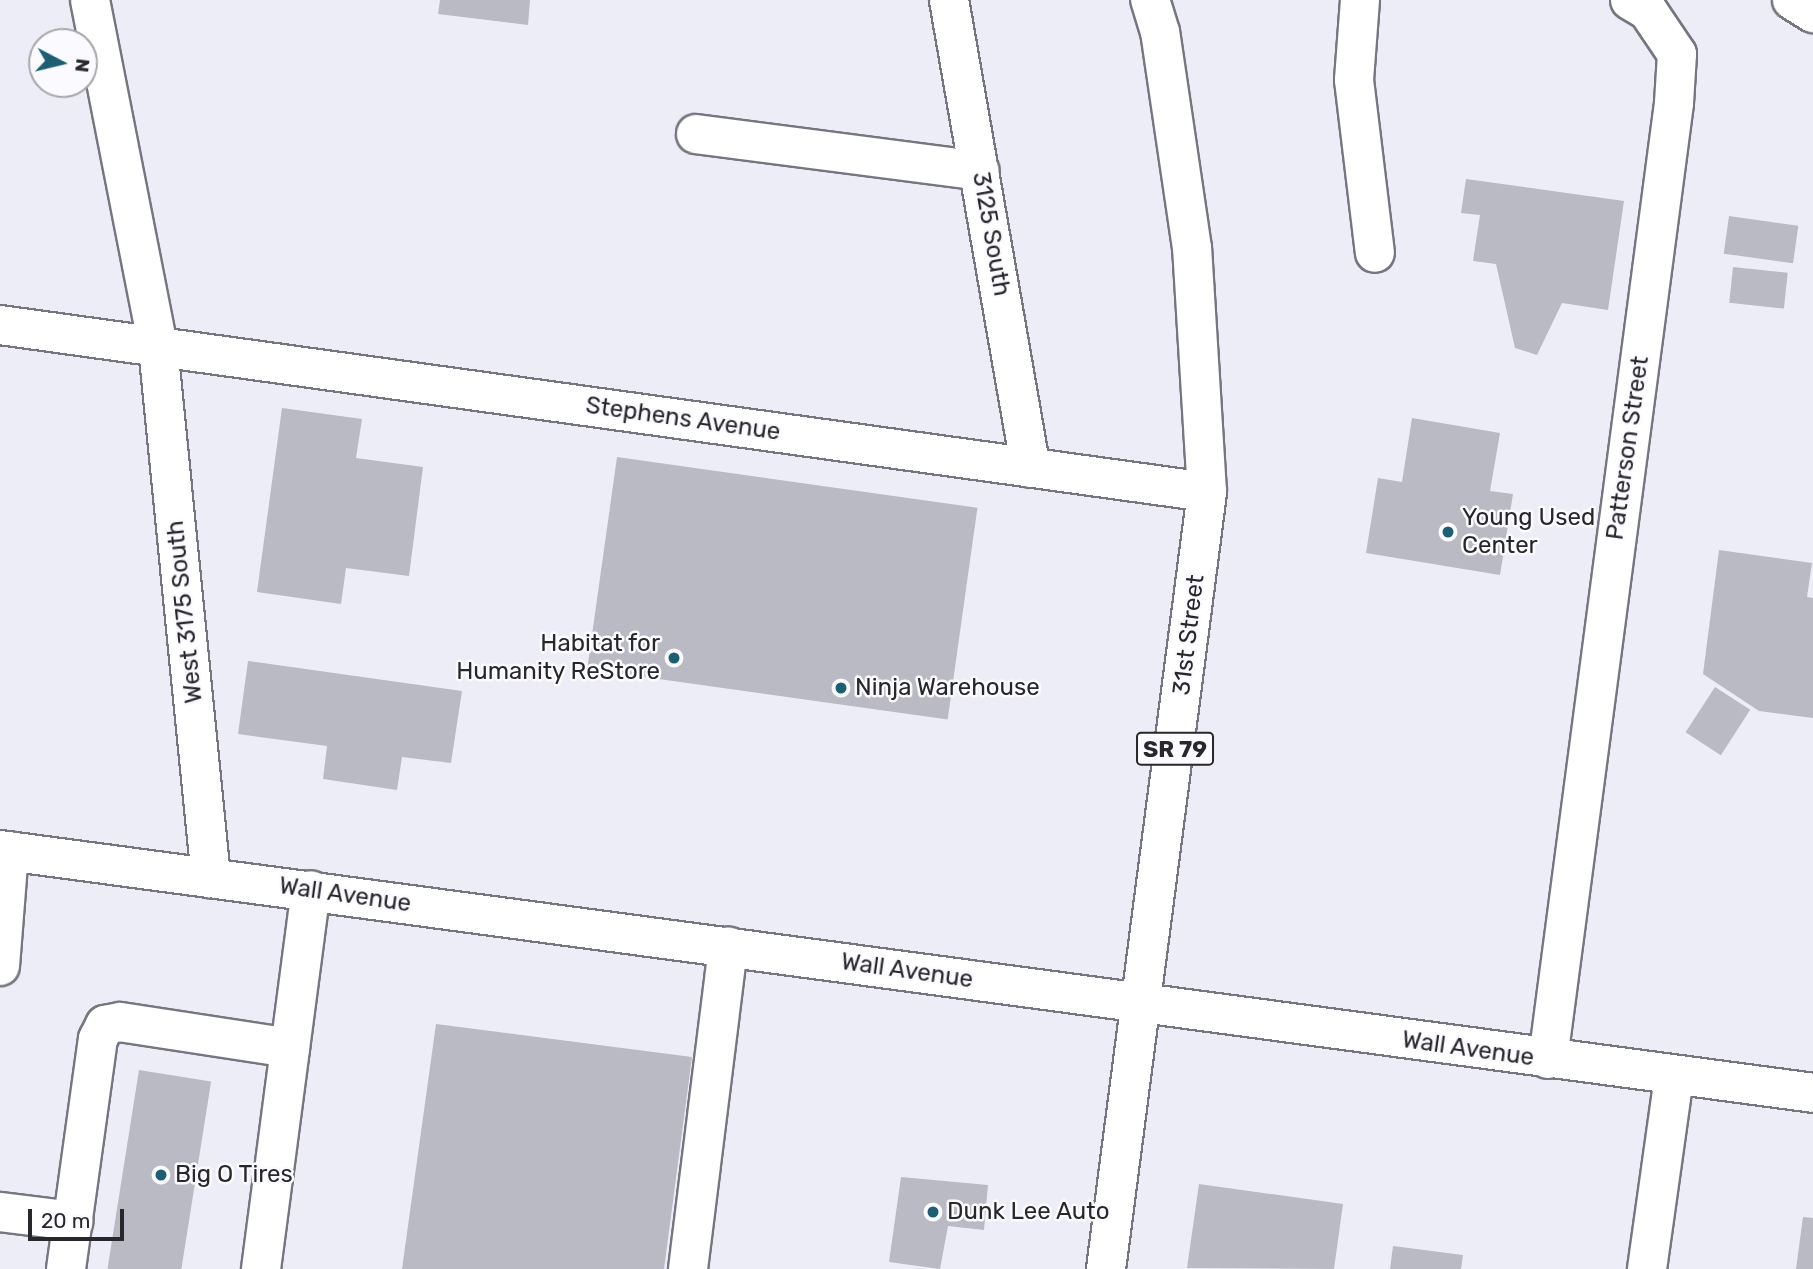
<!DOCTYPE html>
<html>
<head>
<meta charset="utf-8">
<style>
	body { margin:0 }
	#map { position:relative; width:1813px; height:1269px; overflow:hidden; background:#ededf8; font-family:Rubik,sans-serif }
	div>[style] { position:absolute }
	.building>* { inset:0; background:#b9bac4; transform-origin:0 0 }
	.roads { filter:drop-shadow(2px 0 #767680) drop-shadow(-2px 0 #767680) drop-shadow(0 2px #767680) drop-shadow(0 -2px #767680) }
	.minor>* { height:38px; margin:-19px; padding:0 19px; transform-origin:19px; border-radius:19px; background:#fff }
	.major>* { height:38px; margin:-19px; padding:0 19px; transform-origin:19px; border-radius:19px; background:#fff }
	.dots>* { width:19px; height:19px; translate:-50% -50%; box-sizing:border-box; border:4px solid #fbfbff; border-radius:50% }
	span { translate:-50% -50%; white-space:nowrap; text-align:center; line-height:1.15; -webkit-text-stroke:5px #fbfbff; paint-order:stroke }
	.shield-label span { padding:2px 5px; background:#fbfbff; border:2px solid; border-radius:5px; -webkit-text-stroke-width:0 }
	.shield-label { font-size:23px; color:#28282c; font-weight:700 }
	.street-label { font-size:24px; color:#28282c }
	.poi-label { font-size:24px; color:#28282c }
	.left { translate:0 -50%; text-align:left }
	.right { translate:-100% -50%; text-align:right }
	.north { position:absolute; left:28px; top:28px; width:70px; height:70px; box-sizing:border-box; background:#fbfbff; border:2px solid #a7a7ab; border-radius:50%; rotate:97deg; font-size:19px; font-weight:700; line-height:28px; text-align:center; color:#28282c }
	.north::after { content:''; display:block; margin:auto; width:24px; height:32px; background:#1d5e73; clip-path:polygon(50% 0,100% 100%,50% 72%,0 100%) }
	.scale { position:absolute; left:28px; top:1209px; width:96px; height:32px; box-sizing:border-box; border:4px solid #28282c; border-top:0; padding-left:9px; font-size:21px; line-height:24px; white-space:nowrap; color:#28282c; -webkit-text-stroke:5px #fbfbff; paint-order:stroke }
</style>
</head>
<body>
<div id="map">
	<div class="building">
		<div style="clip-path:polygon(440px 0,530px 0,528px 25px,438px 14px)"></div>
		<div style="clip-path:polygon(1466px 179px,1624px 201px,1608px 310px,1562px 303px,1537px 355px,1515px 348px,1496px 264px,1473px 261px,1480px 215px,1461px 213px)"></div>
		<div style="left:1729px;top:216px;width:70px;height:38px;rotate:8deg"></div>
		<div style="left:1733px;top:267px;width:55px;height:36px;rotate:6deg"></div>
		<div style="clip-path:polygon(282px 408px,362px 419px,356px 458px,423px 467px,409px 576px,346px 568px,341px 604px,257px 592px)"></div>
		<div style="clip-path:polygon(1412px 418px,1500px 433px,1490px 491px,1513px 494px,1500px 575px,1366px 553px,1378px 478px,1402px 482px)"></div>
		<div style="left:617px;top:457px;width:364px;height:214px;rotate:8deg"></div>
		<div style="clip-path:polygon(1719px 550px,1812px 563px,1807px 597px,1813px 598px,1813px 718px,1759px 711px,1703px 674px)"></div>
		<div style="clip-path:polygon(248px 661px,462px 691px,451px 763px,402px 757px,397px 790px,323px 779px,327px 746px,238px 734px)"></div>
		<div style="left:1715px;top:687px;width:42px;height:54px;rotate:33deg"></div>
		<div style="clip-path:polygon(436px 1024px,692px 1057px,664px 1269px,402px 1269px)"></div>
		<div style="left:139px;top:1070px;width:73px;height:201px;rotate:9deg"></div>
		<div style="clip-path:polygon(901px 1177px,988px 1185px,984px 1230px,948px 1226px,940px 1269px,889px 1262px)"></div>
		<div style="clip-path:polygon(1199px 1184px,1343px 1204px,1334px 1269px,1187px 1268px)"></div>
		<div style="clip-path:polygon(1803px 1217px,1813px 1218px,1813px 1269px,1796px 1269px)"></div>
		<div style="clip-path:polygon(1393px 1246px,1463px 1255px,1461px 1269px,1390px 1269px)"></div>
	</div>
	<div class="roads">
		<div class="minor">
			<div style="left:90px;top:0;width:354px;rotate:78.9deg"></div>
			<div style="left:158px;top:347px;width:534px;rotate:84.3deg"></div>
			<div style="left:949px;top:0;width:475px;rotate:80.1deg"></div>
			<div style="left:1360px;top:0;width:80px;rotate:94.3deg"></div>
			<div style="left:1354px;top:80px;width:174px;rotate:83.1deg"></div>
			<div style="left:696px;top:134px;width:286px;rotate:7.4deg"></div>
			<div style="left:0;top:325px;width:1218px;rotate:7.88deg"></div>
			<div style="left:0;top:966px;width:115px;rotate:-85.5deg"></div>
			<div style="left:1548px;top:1059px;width:964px;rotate:-82.49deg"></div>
			<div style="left:1674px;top:103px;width:49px;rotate:-86.5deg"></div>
			<div style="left:1677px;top:54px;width:52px;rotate:-124deg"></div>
			<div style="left:1648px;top:11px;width:21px;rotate:-149deg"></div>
			<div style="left:0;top:1212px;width:74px;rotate:7deg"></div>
			<div style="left:66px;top:1269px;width:232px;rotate:-82.1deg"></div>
			<div style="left:98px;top:1039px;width:16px;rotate:-63deg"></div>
			<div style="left:105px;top:1025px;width:15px;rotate:-11deg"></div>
			<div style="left:120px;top:1022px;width:172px;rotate:8.7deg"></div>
			<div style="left:261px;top:1269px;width:382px;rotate:-82.5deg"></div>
			<div style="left:688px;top:1269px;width:325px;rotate:-82.9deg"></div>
			<div style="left:1647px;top:1269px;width:195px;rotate:-82deg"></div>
		</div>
		<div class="major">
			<div style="left:1792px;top:0;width:25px;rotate:32deg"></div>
			<div style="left:0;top:850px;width:1829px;rotate:7.63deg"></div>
			<div style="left:1106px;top:1269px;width:784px;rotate:-82.59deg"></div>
			<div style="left:1207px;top:492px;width:244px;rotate:-93.5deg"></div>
			<div style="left:1192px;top:248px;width:218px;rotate:-98.4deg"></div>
			<div style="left:1160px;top:32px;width:34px;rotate:-107deg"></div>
		</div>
	</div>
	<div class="dots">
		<div style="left:1448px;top:532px;background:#1d5e73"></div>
		<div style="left:674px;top:658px;background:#1d5e73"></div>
		<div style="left:841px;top:688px;background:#1d5e73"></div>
		<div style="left:161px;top:1175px;background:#1d5e73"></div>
		<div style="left:933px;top:1212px;background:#1d5e73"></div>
	</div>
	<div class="shield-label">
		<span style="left:1175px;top:749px">SR 79</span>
	</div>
	<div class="street-label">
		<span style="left:991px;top:234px;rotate:80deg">3125 South</span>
		<span style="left:683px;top:419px;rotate:8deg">Stephens Avenue</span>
		<span style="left:1628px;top:448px;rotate:-82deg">Patterson Street</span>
		<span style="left:185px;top:612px;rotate:-96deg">West 3175 South</span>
		<span style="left:1189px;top:635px;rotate:-83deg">31st Street</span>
		<span style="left:345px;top:895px;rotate:8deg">Wall Avenue</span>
		<span style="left:907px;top:971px;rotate:8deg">Wall Avenue</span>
		<span style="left:1468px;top:1049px;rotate:8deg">Wall Avenue</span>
	</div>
	<div class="poi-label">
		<span class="left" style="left:1462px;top:532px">Young Used<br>Center</span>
		<span class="right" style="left:660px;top:658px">Habitat for<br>Humanity ReStore</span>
		<span class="left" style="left:855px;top:688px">Ninja Warehouse</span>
		<span class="left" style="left:175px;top:1175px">Big O Tires</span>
		<span class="left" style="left:947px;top:1212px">Dunk Lee Auto</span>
	</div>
	<div class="north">N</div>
	<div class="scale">20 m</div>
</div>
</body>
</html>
